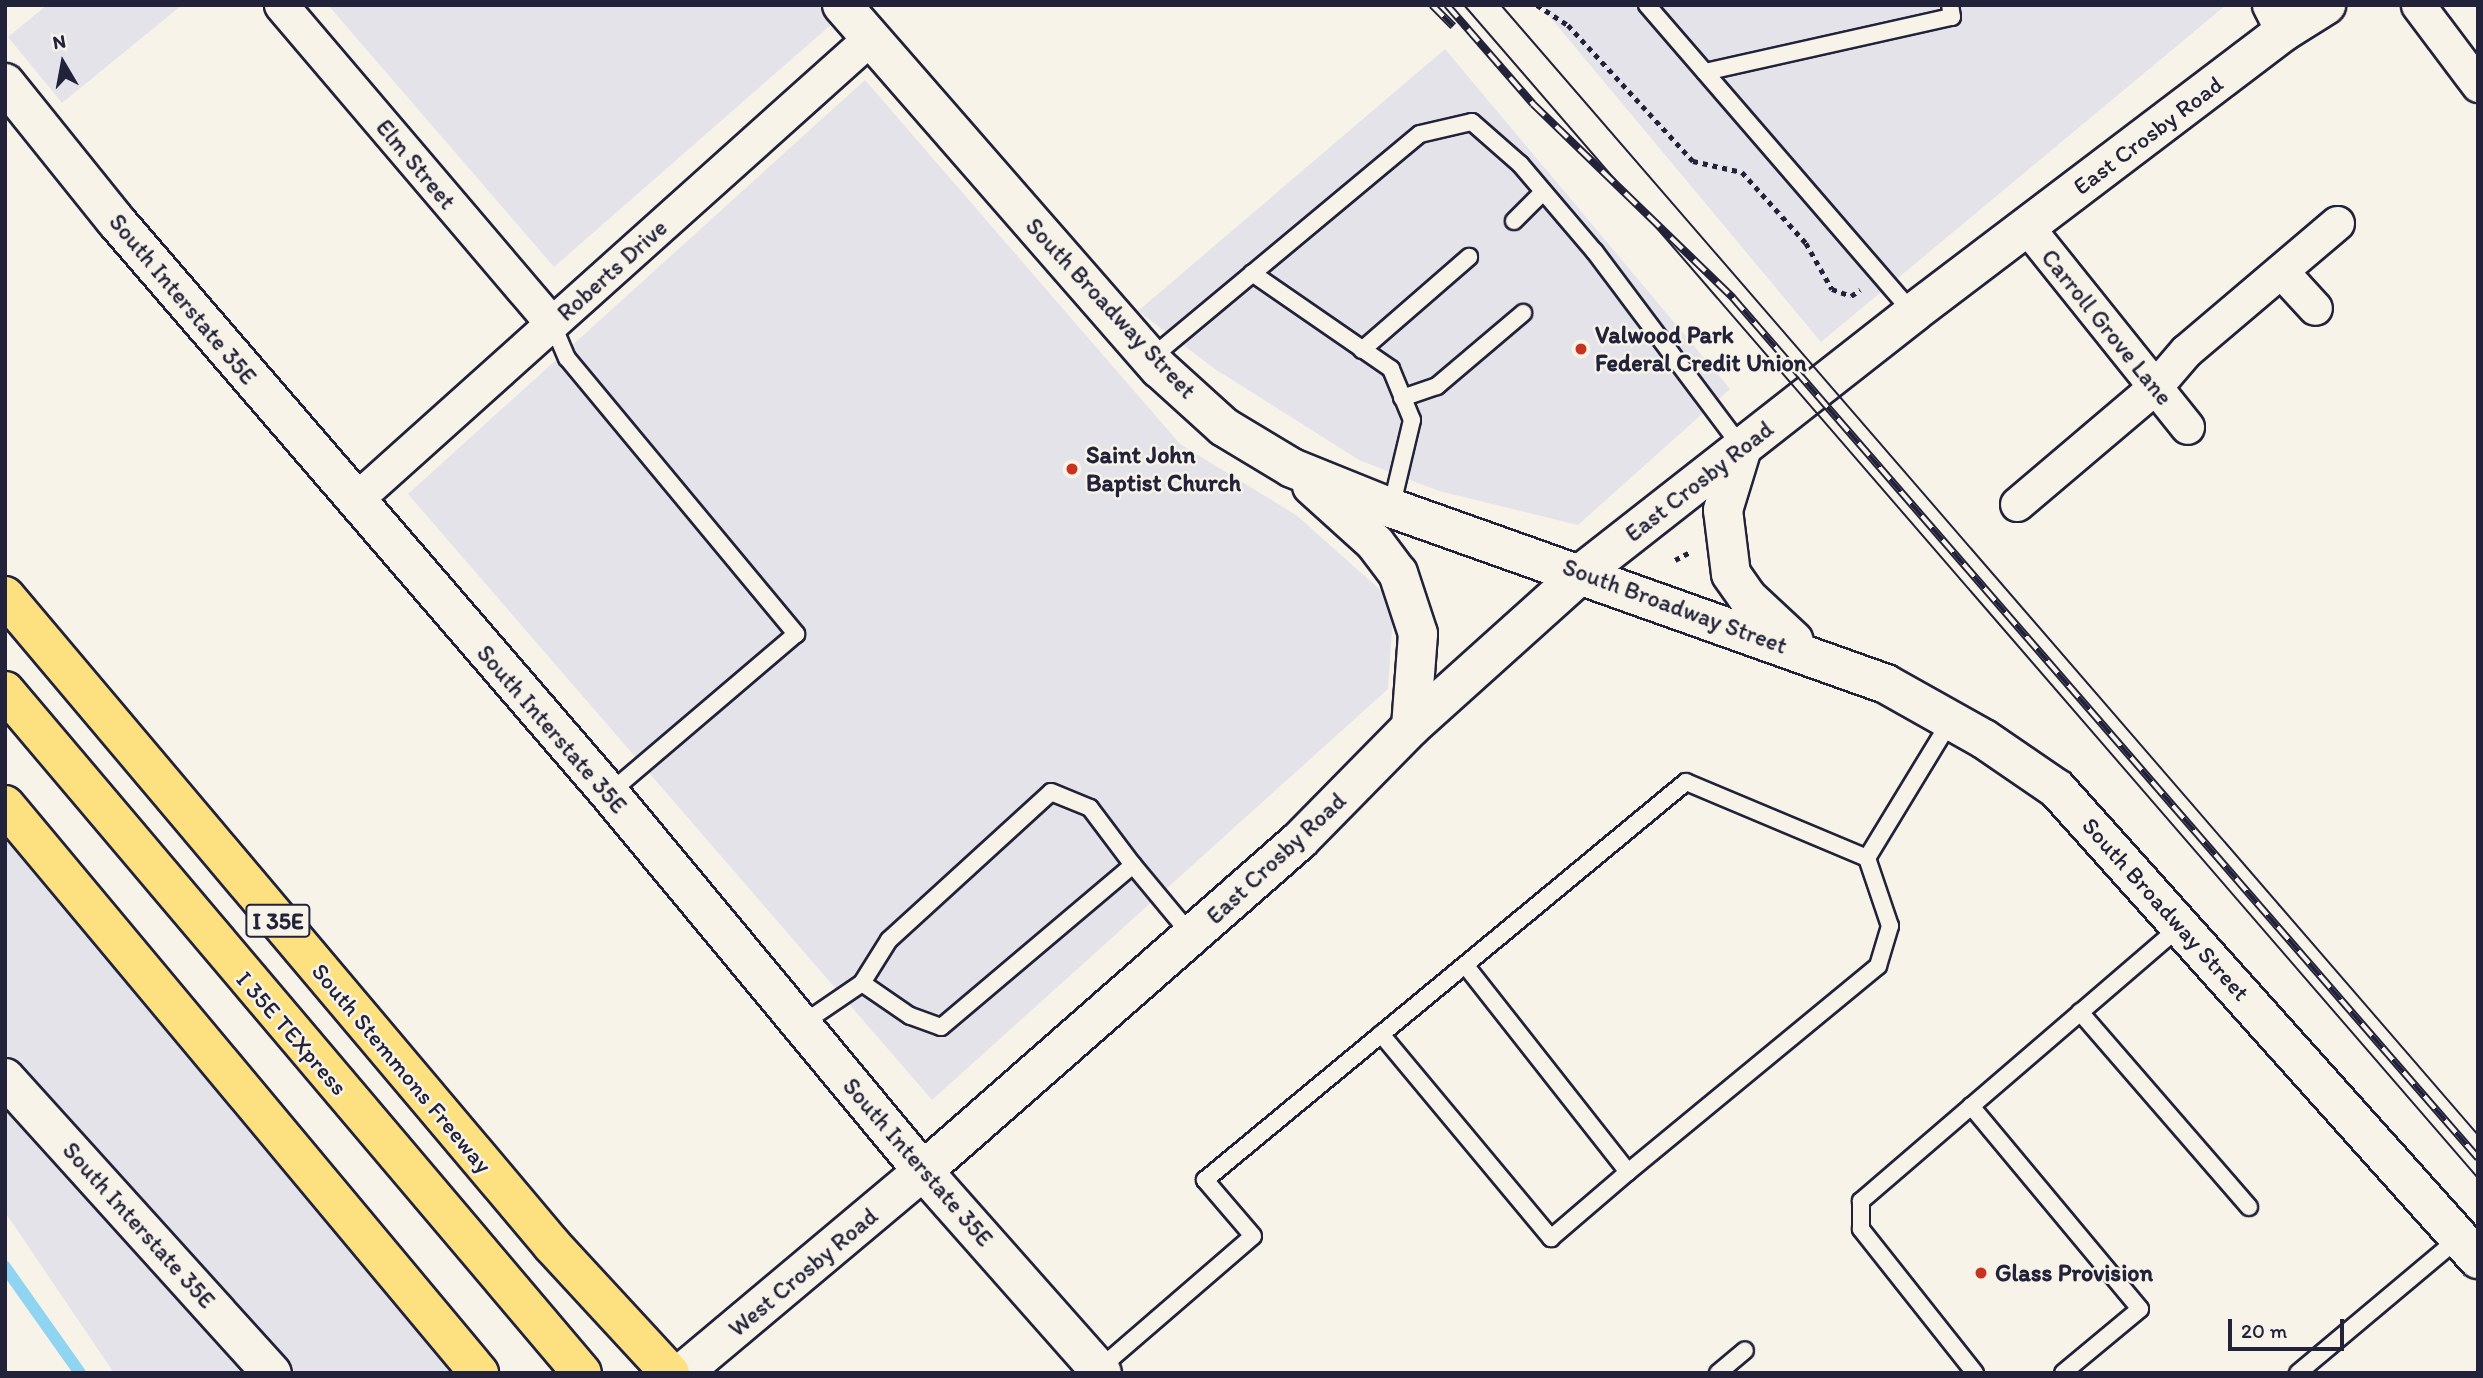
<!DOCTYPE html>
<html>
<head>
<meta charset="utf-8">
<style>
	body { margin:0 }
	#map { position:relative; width:2483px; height:1378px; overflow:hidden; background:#f7f3e8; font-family:Itim,sans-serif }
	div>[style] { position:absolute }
	.built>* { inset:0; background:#e5e3ea }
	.stream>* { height:12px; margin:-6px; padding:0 6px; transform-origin:6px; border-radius:6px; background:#8fd4f1 }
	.path>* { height:4.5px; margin-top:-2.25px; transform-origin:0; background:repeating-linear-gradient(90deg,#22223b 0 5px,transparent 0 10px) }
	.roads { filter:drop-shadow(2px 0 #22223b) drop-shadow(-2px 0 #22223b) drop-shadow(0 2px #22223b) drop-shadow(0 -2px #22223b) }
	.service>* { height:16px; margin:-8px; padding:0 8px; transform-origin:8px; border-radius:8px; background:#f7f3e8 }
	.minor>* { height:33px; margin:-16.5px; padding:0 16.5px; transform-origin:16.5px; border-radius:16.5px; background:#f7f3e8 }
	.tertiary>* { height:38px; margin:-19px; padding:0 19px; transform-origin:19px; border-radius:19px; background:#f7f3e8 }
	.secondary>* { height:38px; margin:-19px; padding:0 19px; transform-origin:19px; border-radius:19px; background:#f7f3e8 }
	.motorway>* { height:38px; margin:-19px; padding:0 19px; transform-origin:19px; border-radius:19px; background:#fde080 }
	.tram>* { height:2px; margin:-1px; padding:0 1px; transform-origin:1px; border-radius:1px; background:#22223b }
	.rail>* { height:8px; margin-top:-4px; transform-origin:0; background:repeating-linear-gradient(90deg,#f7f3e8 0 16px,#22223b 0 32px); box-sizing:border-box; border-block:2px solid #22223b }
	.dots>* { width:19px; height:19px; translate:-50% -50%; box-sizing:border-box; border:4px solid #f7f3e8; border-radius:50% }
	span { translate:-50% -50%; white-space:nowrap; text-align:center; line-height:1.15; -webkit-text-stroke:5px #f7f3e8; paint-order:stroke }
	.shield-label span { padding:2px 5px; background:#f7f3e8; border:2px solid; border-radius:5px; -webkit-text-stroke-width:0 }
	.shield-label { font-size:23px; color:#22223b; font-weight:700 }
	.street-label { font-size:24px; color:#22223b }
	.poi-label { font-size:24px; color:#22223b; font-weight:700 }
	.left { translate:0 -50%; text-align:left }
	.frame { position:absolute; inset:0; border:7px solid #22223b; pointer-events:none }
	.north { position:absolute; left:28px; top:28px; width:70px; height:70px; -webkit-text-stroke:5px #f7f3e8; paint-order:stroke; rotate:350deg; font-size:19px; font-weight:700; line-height:28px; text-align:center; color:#22223b }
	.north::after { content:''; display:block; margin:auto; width:24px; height:32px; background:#22223b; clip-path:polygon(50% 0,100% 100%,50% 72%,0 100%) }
	.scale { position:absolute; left:2228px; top:1319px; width:116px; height:32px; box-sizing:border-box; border:4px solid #22223b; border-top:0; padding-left:9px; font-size:21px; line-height:24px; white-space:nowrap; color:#22223b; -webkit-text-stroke:5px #f7f3e8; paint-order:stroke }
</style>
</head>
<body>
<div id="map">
	<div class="built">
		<div style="clip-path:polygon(47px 5px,182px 5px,62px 103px,8px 37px)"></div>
		<div style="clip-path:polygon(328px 5px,819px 5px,834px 22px,554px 267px)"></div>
		<div style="clip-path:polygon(1540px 5px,2226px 5px,1821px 342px)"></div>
		<div style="clip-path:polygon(1445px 49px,1730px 389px,1578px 525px,1439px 491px,1359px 460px,1215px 369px,1138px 311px)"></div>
		<div style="clip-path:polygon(865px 80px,1180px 444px,1296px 515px,1394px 602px,1388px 689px,932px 1100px,408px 494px)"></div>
		<div style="clip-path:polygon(5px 785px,499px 1373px,114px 1373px,5px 1212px)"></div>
	</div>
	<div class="stream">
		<div style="left:5px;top:1267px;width:130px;rotate:54.7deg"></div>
	</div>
	<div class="path">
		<div style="left:1537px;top:5px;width:37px;rotate:33deg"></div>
		<div style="left:1568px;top:25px;width:185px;rotate:47.4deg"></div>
		<div style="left:1693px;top:161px;width:50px;rotate:12.7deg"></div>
		<div style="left:1742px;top:172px;width:96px;rotate:48deg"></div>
		<div style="left:1806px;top:243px;width:53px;rotate:60.5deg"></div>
		<div style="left:1832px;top:289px;width:20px;rotate:20deg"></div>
		<div style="left:1851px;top:296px;width:11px;rotate:-34deg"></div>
		<div style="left:1675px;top:560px;width:17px;rotate:-28deg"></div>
	</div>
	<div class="roads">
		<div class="service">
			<div style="left:1647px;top:5px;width:407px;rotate:49.2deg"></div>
			<div style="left:1705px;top:72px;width:253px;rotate:-12.6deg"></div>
			<div style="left:1952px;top:17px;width:12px;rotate:-99deg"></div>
			<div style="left:1514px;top:221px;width:41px;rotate:-45deg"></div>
			<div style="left:1252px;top:273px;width:169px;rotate:34.6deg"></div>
			<div style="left:1391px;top:369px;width:55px;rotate:67.6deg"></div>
			<div style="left:1412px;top:420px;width:90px;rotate:103.4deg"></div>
			<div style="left:552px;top:323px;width:38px;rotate:67deg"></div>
			<div style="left:567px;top:358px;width:359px;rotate:50.3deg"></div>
			<div style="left:796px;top:634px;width:245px;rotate:139.6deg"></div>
			<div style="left:1362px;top:350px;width:142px;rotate:-41deg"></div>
			<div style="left:1151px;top:358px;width:350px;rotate:-39.8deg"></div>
			<div style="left:1420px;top:134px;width:53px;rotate:-13deg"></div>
			<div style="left:1472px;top:122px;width:64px;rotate:41.2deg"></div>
			<div style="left:1520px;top:164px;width:116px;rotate:49.6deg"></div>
			<div style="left:1595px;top:252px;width:245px;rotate:53.1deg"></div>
			<div style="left:1402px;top:398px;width:37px;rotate:-19deg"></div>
			<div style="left:1437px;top:386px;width:113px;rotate:-40.3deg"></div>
			<div style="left:1133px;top:865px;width:92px;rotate:50.3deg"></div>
			<div style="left:2080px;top:1012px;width:258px;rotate:49.1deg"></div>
			<div style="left:802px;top:1024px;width:73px;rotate:-34.3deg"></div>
			<div style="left:862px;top:983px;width:51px;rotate:-57.9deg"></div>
			<div style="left:889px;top:940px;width:219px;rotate:-42.4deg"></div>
			<div style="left:1051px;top:792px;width:42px;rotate:22.3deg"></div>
			<div style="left:1090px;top:808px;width:71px;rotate:53deg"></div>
			<div style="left:1133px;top:865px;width:251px;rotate:139.8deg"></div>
			<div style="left:941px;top:1027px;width:33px;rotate:-160deg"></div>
			<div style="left:910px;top:1016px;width:58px;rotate:-145.5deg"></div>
			<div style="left:1381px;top:1034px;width:266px;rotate:50.2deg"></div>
			<div style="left:1551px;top:1238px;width:101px;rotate:-40.6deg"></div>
			<div style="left:1628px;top:1172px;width:263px;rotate:-128.2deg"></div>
			<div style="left:1971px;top:1106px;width:264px;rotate:50.2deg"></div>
			<div style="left:2140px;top:1309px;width:100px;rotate:140.3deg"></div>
			<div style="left:1628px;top:1172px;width:324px;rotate:-39.5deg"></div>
			<div style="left:1878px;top:966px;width:42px;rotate:-73.3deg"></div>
			<div style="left:1890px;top:926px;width:72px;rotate:-108.7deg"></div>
			<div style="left:1099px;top:1369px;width:203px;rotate:-40.8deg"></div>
			<div style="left:1253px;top:1236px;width:74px;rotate:-130.6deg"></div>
			<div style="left:1205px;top:1180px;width:624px;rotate:-39.61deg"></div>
			<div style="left:1686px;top:782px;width:196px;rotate:22.8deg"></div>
			<div style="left:1867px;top:858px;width:162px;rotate:-58.7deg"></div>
			<div style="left:1718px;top:1373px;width:35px;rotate:-40deg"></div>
			<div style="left:1975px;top:1373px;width:184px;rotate:-128.4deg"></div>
			<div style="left:1861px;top:1229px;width:28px;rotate:-90deg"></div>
			<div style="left:1861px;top:1201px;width:421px;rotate:-40.7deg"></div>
			<div style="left:2298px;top:1373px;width:210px;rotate:-40deg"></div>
		</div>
		<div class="minor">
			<div style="left:281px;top:5px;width:418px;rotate:49.6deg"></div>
			<div style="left:2269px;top:5px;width:30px;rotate:63deg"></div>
			<div style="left:2418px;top:5px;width:100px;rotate:53.1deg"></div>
			<div style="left:2027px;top:227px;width:256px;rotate:51.3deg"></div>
			<div style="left:2281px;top:271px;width:50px;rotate:47.4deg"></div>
			<div style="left:354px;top:501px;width:693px;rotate:-41.9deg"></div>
			<div style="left:2017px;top:504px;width:181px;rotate:-40.3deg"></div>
			<div style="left:2155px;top:387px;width:48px;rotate:-49.3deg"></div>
			<div style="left:2186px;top:351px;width:198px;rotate:-40.3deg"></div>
		</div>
		<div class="tertiary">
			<div style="left:842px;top:5px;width:483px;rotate:48.9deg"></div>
			<div style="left:1160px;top:369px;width:86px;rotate:42.2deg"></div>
			<div style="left:1224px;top:427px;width:79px;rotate:31.1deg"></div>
			<div style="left:1292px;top:468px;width:107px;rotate:22deg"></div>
			<div style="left:1391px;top:508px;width:525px;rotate:19.57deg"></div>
			<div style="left:1886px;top:684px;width:112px;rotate:29.3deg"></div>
			<div style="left:1984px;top:739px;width:88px;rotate:34.4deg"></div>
			<div style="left:2057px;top:789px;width:631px;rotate:48.15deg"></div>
			<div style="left:1742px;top:448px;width:65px;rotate:107deg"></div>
			<div style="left:1723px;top:510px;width:64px;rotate:82.9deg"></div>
			<div style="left:1731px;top:574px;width:28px;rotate:55deg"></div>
			<div style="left:1747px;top:597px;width:64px;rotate:43.1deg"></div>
			<div style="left:1312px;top:486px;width:85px;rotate:42.1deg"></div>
			<div style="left:1375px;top:543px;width:38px;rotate:53deg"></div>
			<div style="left:1398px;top:573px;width:64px;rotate:71.8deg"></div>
			<div style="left:1418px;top:634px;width:93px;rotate:94.3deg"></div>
			<div style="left:682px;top:1373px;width:314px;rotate:-40deg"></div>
			<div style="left:923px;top:1171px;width:502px;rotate:-41.28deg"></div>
			<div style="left:1300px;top:840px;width:158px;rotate:-45.5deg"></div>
			<div style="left:1411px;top:727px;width:232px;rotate:-42deg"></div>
			<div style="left:1583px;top:572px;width:420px;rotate:-38.1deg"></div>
			<div style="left:1913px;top:313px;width:465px;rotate:-37.2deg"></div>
			<div style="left:2283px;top:32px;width:51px;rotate:-32.1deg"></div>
		</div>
		<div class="secondary">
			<div style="left:5px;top:83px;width:177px;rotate:51.2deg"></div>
			<div style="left:116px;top:221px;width:755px;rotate:49.24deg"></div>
			<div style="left:609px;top:793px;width:491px;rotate:50.3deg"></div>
			<div style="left:923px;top:1171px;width:270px;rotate:48.5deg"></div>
			<div style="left:5px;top:1078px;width:398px;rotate:47.9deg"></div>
		</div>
		<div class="motorway">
			<div style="left:5px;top:596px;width:849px;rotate:49.87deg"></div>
			<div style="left:552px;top:1245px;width:174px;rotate:47.3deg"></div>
			<div style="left:5px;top:691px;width:893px;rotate:49.77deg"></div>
			<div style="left:5px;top:805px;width:740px;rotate:50.15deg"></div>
		</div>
	</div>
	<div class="tram">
		<div style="left:1464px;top:5px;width:1551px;rotate:49.16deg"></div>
		<div style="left:1501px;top:5px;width:1494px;rotate:49.15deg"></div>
	</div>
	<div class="rail">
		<div style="left:1432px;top:5px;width:30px;rotate:45deg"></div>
		<div style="left:1447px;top:5px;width:131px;rotate:49deg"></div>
		<div style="left:1533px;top:104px;width:279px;rotate:44.1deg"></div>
		<div style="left:1733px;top:298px;width:1138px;rotate:49.1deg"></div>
	</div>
	<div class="dots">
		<div style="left:1581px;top:349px;background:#c8321e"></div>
		<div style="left:1072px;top:469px;background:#c8321e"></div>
		<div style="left:1981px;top:1273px;background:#c8321e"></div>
	</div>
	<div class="shield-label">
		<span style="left:278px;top:921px">I 35E</span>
	</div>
	<div class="street-label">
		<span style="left:2148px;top:135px;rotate:-37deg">East Crosby Road</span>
		<span style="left:416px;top:164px;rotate:50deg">Elm Street</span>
		<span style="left:612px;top:270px;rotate:-42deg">Roberts Drive</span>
		<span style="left:183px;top:299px;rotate:50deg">South Interstate 35E</span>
		<span style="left:1111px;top:308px;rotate:47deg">South Broadway Street</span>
		<span style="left:2107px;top:327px;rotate:51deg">Carroll Grove Lane</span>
		<span style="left:1699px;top:481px;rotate:-38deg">East Crosby Road</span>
		<span style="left:1675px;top:606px;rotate:20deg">South Broadway Street</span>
		<span style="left:552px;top:729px;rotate:49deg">South Interstate 35E</span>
		<span style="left:1276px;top:858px;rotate:-43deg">East Crosby Road</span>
		<span style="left:2166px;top:909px;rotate:48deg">South Broadway Street</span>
		<span style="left:292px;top:1033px;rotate:49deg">I 35E TEXpress</span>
		<span style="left:402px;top:1068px;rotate:50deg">South Stemmons Freeway</span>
		<span style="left:918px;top:1162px;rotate:49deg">South Interstate 35E</span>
		<span style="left:139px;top:1225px;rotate:48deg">South Interstate 35E</span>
		<span style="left:803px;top:1272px;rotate:-40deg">West Crosby Road</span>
	</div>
	<div class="poi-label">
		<span class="left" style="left:1595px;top:349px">Valwood Park<br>Federal Credit Union</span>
		<span class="left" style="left:1086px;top:469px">Saint John<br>Baptist Church</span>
		<span class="left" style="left:1995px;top:1273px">Glass Provision</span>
	</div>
	<div class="frame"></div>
	<div class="north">N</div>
	<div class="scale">20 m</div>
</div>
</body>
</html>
